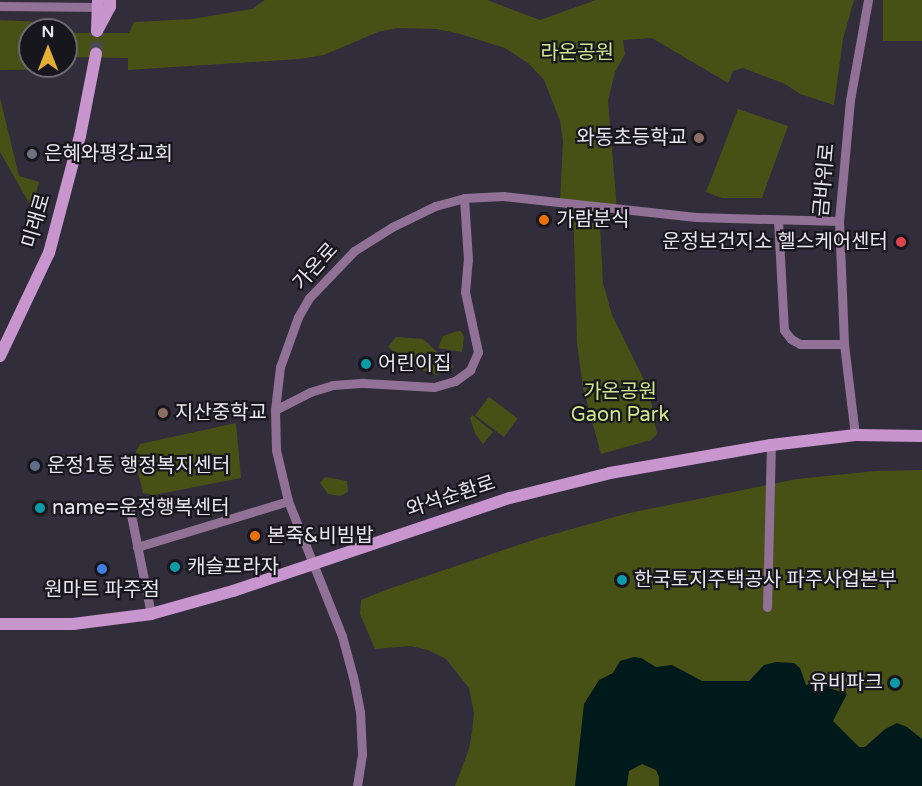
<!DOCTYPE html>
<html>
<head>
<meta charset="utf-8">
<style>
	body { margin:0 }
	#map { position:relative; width:922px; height:786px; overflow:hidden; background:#312d3b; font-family:"Varela Round","Noto Sans KR",sans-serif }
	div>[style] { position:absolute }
	.green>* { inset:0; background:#475116; transform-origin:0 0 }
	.water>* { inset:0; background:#001a1c }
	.secondary-tunnel>* { height:12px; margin-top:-6px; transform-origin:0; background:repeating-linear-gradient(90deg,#4c4956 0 12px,transparent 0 18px) }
	.street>* { height:9px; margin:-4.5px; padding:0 4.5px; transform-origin:4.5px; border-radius:4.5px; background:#917195 }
	.secondary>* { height:12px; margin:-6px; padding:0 6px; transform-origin:6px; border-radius:6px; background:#c895cf }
	.dots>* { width:16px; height:16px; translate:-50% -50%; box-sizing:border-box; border:3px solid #18161d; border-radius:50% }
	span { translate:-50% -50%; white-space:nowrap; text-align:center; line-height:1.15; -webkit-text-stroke:4.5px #18161d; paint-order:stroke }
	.park-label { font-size:20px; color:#d3e68c }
	.poi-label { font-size:20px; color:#e8e6ef }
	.right { translate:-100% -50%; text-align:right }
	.left { translate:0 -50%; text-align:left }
	.street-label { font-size:20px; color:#e8e6ef }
	.north { position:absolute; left:18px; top:18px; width:60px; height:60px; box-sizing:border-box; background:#18161d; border:2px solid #6b6971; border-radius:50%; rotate:0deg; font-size:16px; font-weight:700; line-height:24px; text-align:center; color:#e8e6ef }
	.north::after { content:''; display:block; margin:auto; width:21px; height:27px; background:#e4ae35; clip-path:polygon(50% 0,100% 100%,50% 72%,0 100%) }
</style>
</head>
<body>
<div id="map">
	<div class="green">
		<div style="clip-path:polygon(265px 0,487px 0,540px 20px,596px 0,854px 0,843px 39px,834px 105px,800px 94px,785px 84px,743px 68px,733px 71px,728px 83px,652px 38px,623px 40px,625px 54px,615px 72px,608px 101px,617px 209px,599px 207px,603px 283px,612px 315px,649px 390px,657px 434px,651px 440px,601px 454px,583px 388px,577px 343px,573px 204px,560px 202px,563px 141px,560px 121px,544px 80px,528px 63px,505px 48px,460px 34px,437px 29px,397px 28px,378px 32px,324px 55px,299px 59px,128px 70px,128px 58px,66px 57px,66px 30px,30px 30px,30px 66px,61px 66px,60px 69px,0 70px,0 20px,64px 23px,67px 33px,129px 33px,134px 22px,192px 19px,252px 9px)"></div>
		<div style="left:883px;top:0;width:39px;height:41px"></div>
		<div style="clip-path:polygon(0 98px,19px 176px,39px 182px,32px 208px,0 152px)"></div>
		<div style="clip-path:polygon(738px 109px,788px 126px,762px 198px,722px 198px,706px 192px)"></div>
		<div style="clip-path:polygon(458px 331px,461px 331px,464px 337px,462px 352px,438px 348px,443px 336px)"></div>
		<div style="clip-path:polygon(396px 337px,423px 339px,454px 367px,437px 375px,416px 368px,388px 347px)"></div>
		<div style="left:489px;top:397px;width:36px;height:23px;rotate:37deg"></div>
		<div style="clip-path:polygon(472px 415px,493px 432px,483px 444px,475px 433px,470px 418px)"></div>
		<div style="clip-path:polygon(236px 423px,241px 478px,154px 495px,143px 493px,134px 456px,140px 444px)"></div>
		<div style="clip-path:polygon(922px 470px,922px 786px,455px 786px,469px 749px,472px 732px,474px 713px,469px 688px,446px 659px,428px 650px,410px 646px,375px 649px,360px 614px,361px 600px,391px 588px,536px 539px,629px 513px,797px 479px,876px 471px)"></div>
		<div style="clip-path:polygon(325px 477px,347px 481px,348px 492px,340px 496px,328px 494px,320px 483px)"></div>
	</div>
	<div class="water">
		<div style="clip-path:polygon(634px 657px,641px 658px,656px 667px,672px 665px,702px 681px,749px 681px,764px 665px,776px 662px,794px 663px,800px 668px,806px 685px,825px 683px,829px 688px,847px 694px,833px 721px,859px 747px,865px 747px,885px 729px,897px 723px,907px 727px,922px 739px,922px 786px,659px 786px,659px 777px,656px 770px,642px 764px,629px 771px,627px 786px,575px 786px,584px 704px,599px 680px,613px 673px,620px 661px)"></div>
	</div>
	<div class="secondary-tunnel">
		<div style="left:96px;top:54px;width:23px;rotate:-88deg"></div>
	</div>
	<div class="street">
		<div style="left:0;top:6px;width:102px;rotate:0.6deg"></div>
		<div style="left:778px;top:220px;width:110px;rotate:86.9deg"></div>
		<div style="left:784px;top:330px;width:11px;rotate:52deg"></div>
		<div style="left:791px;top:339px;width:10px;rotate:29deg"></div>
		<div style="left:800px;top:344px;width:44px"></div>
		<div style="left:275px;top:410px;width:39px;rotate:-27deg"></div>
		<div style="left:310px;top:392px;width:24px;rotate:-17deg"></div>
		<div style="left:333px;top:385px;width:31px;rotate:-4deg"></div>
		<div style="left:364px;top:383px;width:70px;rotate:3.3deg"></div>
		<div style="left:434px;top:387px;width:22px;rotate:-16deg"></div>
		<div style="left:455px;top:381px;width:19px;rotate:-36deg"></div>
		<div style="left:470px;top:370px;width:20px;rotate:-66deg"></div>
		<div style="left:478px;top:352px;width:61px;rotate:-102.2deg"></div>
		<div style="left:465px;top:292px;width:32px;rotate:-85deg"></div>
		<div style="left:468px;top:260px;width:62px;rotate:-93.7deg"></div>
		<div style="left:855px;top:435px;width:92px;rotate:-96.9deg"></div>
		<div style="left:844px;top:344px;width:123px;rotate:-92.3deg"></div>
		<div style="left:839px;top:221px;width:121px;rotate:-84.8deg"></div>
		<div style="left:850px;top:100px;width:102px;rotate:-79.8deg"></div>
		<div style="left:128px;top:500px;width:116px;rotate:78.6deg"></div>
		<div style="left:137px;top:547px;width:158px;rotate:-16.9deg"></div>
		<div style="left:767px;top:607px;width:162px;rotate:-88.6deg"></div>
		<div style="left:357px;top:786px;width:32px;rotate:-81deg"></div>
		<div style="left:362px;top:754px;width:42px;rotate:-92.7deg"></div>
		<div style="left:360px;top:712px;width:36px;rotate:-101deg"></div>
		<div style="left:353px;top:677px;width:42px;rotate:-105deg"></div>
		<div style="left:342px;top:636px;width:145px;rotate:-111.8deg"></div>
		<div style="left:288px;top:501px;width:52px;rotate:-103.2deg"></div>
		<div style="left:276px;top:450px;width:40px;rotate:-91.4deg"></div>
		<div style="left:275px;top:410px;width:43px;rotate:-83.4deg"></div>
		<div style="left:280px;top:367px;width:53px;rotate:-70.2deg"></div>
		<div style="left:298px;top:317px;width:22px;rotate:-60deg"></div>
		<div style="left:309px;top:298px;width:65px;rotate:-46.2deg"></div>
		<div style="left:354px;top:251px;width:45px;rotate:-32.3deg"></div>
		<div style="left:392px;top:227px;width:48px;rotate:-26deg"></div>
		<div style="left:435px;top:206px;width:30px;rotate:-15deg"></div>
		<div style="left:464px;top:198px;width:39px;rotate:-3deg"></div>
		<div style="left:503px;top:196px;width:194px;rotate:6.2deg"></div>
		<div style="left:696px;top:217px;width:143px;rotate:1.6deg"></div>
	</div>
	<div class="secondary">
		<div style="left:97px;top:30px;width:30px;rotate:-88deg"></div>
		<div style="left:97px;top:31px;width:27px;rotate:-62deg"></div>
		<div style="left:110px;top:7px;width:7px;rotate:-90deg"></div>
		<div style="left:0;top:356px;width:114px;rotate:-64.6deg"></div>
		<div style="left:49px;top:253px;width:121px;rotate:-75.2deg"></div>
		<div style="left:80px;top:136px;width:84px;rotate:-79deg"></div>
		<div style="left:0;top:624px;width:73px"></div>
		<div style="left:73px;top:624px;width:79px;rotate:-7.3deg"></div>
		<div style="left:151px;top:614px;width:85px;rotate:-15.7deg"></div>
		<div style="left:233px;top:591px;width:292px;rotate:-18.6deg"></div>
		<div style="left:510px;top:498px;width:103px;rotate:-14deg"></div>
		<div style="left:610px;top:473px;width:163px;rotate:-9.9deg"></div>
		<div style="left:771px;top:445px;width:85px;rotate:-6.8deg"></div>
		<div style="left:855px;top:435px;width:67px;rotate:0.9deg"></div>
	</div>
	<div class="dots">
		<div style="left:699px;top:138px;background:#8d6e63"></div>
		<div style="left:32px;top:154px;background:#6b7280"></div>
		<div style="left:544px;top:220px;background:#e8710a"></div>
		<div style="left:901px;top:242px;background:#e0444e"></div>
		<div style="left:366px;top:364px;background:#0f9aa8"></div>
		<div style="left:163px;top:413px;background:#8d6e63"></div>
		<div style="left:35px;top:466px;background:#5c6f8a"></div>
		<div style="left:40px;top:508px;background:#0f9aa8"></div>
		<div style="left:255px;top:536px;background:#e8710a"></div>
		<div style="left:175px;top:567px;background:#0f9aa8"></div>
		<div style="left:102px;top:569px;background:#3f7fe0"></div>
		<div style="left:622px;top:580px;background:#0f9aa8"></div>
		<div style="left:895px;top:683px;background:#0f9aa8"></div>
	</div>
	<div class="park-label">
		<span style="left:577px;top:53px">라온공원</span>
		<span style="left:620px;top:404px">가온공원<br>Gaon Park</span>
	</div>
	<div class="poi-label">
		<span class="right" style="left:687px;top:138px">와동초등학교</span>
		<span class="left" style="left:44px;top:154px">은혜와평강교회</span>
		<span class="left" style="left:556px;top:220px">가람분식</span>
		<span class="right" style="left:888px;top:242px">운정보건지소 헬스케어센터</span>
		<span class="left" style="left:378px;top:364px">어린이집</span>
		<span class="left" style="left:175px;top:413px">지산중학교</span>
		<span class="left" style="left:47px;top:466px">운정1동 행정복지센터</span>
		<span class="left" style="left:52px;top:508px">name=운정행복센터</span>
		<span class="left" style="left:267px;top:536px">본죽&amp;비빔밥</span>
		<span class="left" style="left:187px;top:567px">캐슬프라자</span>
		<span class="left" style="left:634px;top:580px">한국토지주택공사 파주사업본부</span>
		<span style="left:102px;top:590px">원마트 파주점</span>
		<span class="right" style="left:883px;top:683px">유비파크</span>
	</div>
	<div class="street-label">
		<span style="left:825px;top:180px;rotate:-85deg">금바위로</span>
		<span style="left:37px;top:221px;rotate:-74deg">미래로</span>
		<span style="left:316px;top:267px;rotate:-48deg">가온로</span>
		<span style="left:451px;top:497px;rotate:-18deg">와석순환로</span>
	</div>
	<div class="north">N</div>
</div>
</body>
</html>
